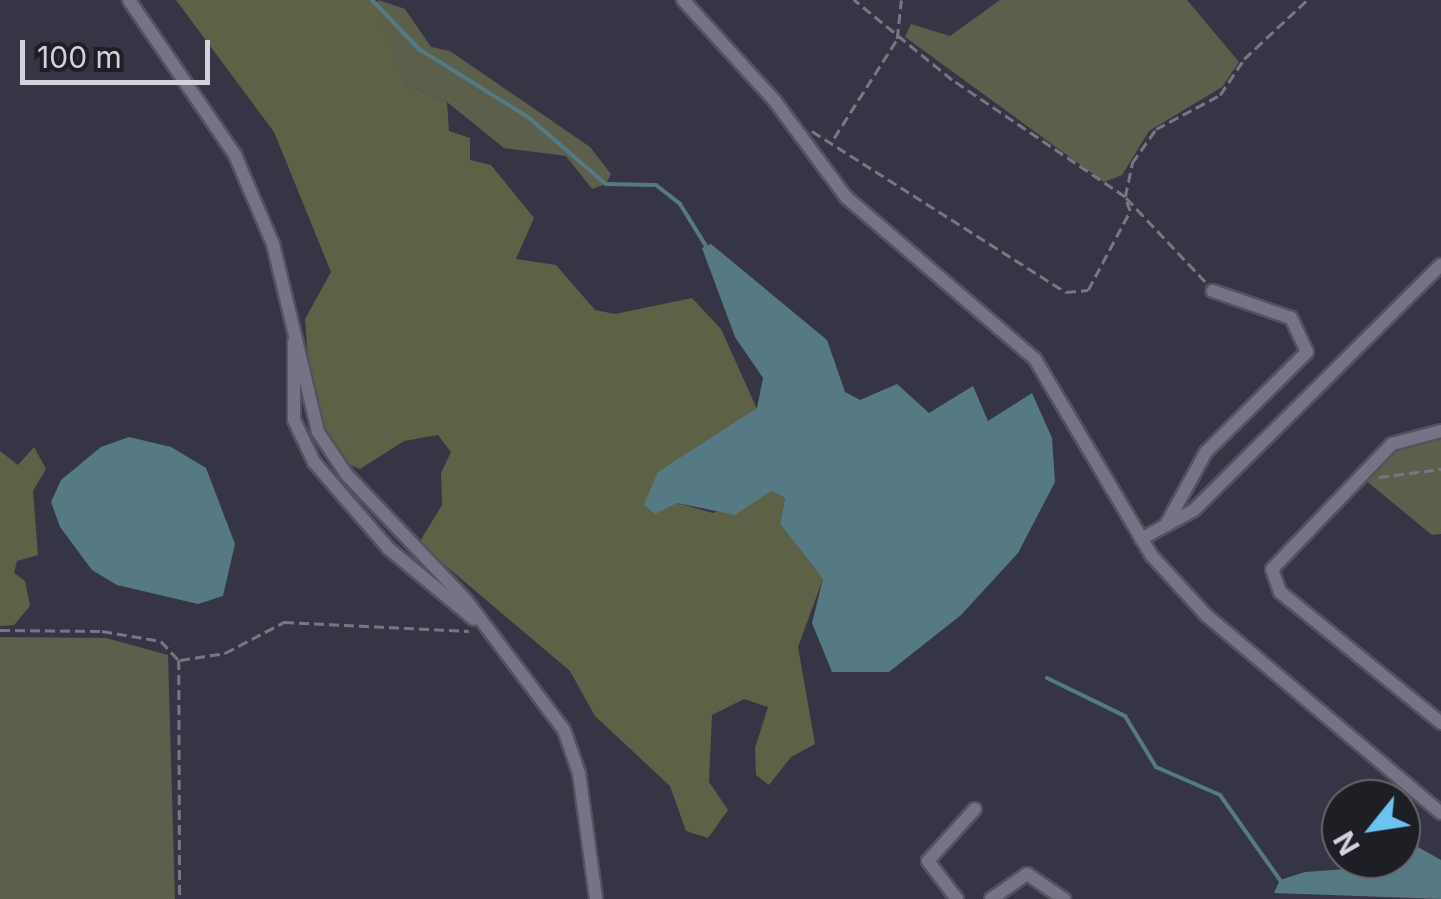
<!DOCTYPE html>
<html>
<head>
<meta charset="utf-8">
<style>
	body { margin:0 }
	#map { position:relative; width:1441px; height:899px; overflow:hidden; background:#363545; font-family:Inter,sans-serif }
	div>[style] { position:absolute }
	.green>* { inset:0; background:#5c5f4c }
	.forest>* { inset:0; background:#5d6246 }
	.water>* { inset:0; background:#567a83 }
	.stream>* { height:4px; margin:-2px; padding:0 2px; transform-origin:2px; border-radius:2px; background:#567a83 }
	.path>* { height:2.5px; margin-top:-1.25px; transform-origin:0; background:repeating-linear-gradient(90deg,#777684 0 10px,transparent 0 15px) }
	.roads { filter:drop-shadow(2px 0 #545260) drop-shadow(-2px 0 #545260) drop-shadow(0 2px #545260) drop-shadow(0 -2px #545260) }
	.minor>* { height:12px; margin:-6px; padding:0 6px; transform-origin:6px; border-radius:6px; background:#757486 }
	span { translate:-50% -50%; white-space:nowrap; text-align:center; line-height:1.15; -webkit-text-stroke:10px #1e1e25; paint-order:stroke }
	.north { position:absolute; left:1321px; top:779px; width:100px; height:100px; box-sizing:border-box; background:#1e1e25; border:2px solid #66666e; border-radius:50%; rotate:240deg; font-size:28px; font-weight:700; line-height:40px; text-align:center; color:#d2d1dc }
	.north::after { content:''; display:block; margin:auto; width:35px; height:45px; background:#6ac3f1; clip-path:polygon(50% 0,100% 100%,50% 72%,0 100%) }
	.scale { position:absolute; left:20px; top:40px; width:190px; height:45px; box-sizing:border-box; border:5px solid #d2d1dc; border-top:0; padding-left:12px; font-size:30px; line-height:35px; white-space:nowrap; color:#d2d1dc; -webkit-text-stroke:8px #1e1e25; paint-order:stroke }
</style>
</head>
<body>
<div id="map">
	<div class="green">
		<div style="clip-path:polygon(379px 0,405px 9px,431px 47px,450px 51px,590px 147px,611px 174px,606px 184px,592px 189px,566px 156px,504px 148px,447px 102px,406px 84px,370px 6px)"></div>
		<div style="clip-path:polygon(1000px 0,1187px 0,1239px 62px,1222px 87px,1149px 131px,1122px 175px,1104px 182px,905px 37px,911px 24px,950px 36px)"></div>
		<div style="clip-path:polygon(1441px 439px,1441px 534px,1432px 535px,1364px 479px,1394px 450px)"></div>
		<div style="clip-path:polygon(0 637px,106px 638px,168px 655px,175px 899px,0 899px)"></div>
	</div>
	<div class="forest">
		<div style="clip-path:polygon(176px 0,373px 0,406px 84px,447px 102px,449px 131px,470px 138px,470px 160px,491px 165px,534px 218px,516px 259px,556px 265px,595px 310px,615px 314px,692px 298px,721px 329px,757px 409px,726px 429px,677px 503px,713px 513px,771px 491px,785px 498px,780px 524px,823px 579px,798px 647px,815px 744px,791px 757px,769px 785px,756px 775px,755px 748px,768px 707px,744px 699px,712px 715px,709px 782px,728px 810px,708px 838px,686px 831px,670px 786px,595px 716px,570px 671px,419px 543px,442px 505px,441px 473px,451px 452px,438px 435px,404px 441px,360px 469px,333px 458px,313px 425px,305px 319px,331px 272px,274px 132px)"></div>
		<div style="clip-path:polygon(34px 447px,46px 469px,33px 491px,38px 555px,17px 561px,14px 573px,25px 581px,30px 606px,14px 625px,0 626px,0 451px,18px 465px)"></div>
	</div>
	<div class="water">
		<div style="clip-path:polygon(711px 244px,827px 340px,845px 392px,860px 400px,897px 384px,929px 413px,973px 386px,988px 421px,1032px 393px,1052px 438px,1055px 482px,1018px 553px,961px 615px,889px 672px,832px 672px,812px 623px,823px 579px,780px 524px,785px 498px,771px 491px,735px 515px,677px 503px,655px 514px,644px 505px,658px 472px,757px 408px,763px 378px,735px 337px,702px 248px)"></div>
		<div style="clip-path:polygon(129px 437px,171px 447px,206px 468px,235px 544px,223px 596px,198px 604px,117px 585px,92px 570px,60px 527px,51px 502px,61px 480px,101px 447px)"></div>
		<div style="clip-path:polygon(1418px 847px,1441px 860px,1441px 899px,1274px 893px,1280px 880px,1305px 872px,1375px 867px)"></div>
	</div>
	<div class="stream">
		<div style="left:372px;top:0;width:68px;rotate:46.2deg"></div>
		<div style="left:419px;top:49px;width:128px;rotate:32deg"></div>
		<div style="left:528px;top:117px;width:103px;rotate:40.7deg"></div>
		<div style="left:606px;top:184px;width:50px;rotate:1.1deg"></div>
		<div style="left:656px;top:185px;width:31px;rotate:38deg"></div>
		<div style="left:680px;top:204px;width:49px;rotate:58.2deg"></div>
		<div style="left:1047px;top:678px;width:87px;rotate:26deg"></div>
		<div style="left:1125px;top:716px;width:60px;rotate:58.7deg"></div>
		<div style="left:1156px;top:767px;width:70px;rotate:23.6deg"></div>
		<div style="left:1220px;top:795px;width:104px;rotate:54.8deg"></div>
	</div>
	<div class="path">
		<div style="left:812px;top:131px;width:301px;rotate:32.4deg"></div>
		<div style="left:1066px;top:292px;width:22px;rotate:-5deg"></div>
		<div style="left:1088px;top:290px;width:89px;rotate:-62deg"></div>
		<div style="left:1130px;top:211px;width:15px;rotate:-110deg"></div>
		<div style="left:1125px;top:197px;width:209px;rotate:-145.9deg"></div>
		<div style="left:952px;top:80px;width:127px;rotate:-140.8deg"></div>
		<div style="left:834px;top:138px;width:117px;rotate:-57.5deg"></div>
		<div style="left:897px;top:39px;width:39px;rotate:-84deg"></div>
		<div style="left:1205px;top:282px;width:117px;rotate:-133.3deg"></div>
		<div style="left:1125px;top:197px;width:35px;rotate:-78deg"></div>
		<div style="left:1132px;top:163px;width:42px;rotate:-54.8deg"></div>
		<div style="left:1156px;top:129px;width:72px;rotate:-28deg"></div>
		<div style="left:1220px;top:95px;width:43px;rotate:-56.3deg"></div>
		<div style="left:1244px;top:59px;width:86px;rotate:-43.1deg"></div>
		<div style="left:1379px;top:477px;width:63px;rotate:-7.4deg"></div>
		<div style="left:0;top:630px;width:102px;rotate:0.6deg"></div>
		<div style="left:102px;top:631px;width:60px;rotate:9.6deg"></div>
		<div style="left:161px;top:641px;width:26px;rotate:47deg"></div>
		<div style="left:179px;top:660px;width:239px;rotate:89.8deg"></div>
		<div style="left:180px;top:660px;width:46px;rotate:-8.8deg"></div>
		<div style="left:225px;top:653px;width:67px;rotate:-27.7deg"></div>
		<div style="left:284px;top:622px;width:185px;rotate:2.8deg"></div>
	</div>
	<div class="roads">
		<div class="minor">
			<div style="left:129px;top:0;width:188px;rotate:55.6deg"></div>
			<div style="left:235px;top:155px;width:97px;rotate:66.9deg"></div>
			<div style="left:273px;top:244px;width:193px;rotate:76.5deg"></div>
			<div style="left:318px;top:432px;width:52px;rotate:56deg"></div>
			<div style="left:347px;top:475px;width:173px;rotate:46.4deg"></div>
			<div style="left:466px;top:600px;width:163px;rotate:53deg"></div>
			<div style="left:564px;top:730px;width:46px;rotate:70.8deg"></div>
			<div style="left:579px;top:773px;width:127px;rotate:82.3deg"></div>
			<div style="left:683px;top:0;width:135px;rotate:47.7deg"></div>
			<div style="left:774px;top:100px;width:121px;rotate:53.4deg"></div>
			<div style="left:846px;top:197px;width:249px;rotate:40.6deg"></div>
			<div style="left:1035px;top:359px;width:229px;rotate:59.3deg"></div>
			<div style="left:1152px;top:556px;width:80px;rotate:47.5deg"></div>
			<div style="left:1206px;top:615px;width:307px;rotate:40.1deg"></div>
			<div style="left:294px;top:342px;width:78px;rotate:90deg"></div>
			<div style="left:294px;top:420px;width:47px;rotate:64.5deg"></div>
			<div style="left:314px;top:462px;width:115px;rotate:49.2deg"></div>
			<div style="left:389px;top:549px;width:110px;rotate:39.5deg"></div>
			<div style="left:1441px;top:431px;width:51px;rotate:165.1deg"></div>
			<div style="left:1392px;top:444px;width:173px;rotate:133.8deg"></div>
			<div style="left:1272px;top:569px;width:24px;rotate:71deg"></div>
			<div style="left:1280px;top:592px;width:208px;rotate:39.1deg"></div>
			<div style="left:1166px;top:525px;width:83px;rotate:-61.3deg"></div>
			<div style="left:1206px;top:452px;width:142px;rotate:-44.7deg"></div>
			<div style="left:1307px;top:352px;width:38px;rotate:-115deg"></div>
			<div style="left:1291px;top:318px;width:83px;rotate:-160.9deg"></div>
			<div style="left:1141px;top:539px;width:60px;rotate:-28.7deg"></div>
			<div style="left:1194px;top:510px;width:348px;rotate:-44.8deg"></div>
			<div style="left:957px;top:899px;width:48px;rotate:-127.3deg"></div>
			<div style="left:928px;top:861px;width:70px;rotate:-47.9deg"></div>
			<div style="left:991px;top:899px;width:44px;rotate:-34.8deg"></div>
			<div style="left:1027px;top:874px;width:45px;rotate:34deg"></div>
		</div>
	</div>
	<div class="north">N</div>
	<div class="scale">100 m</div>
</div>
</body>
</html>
